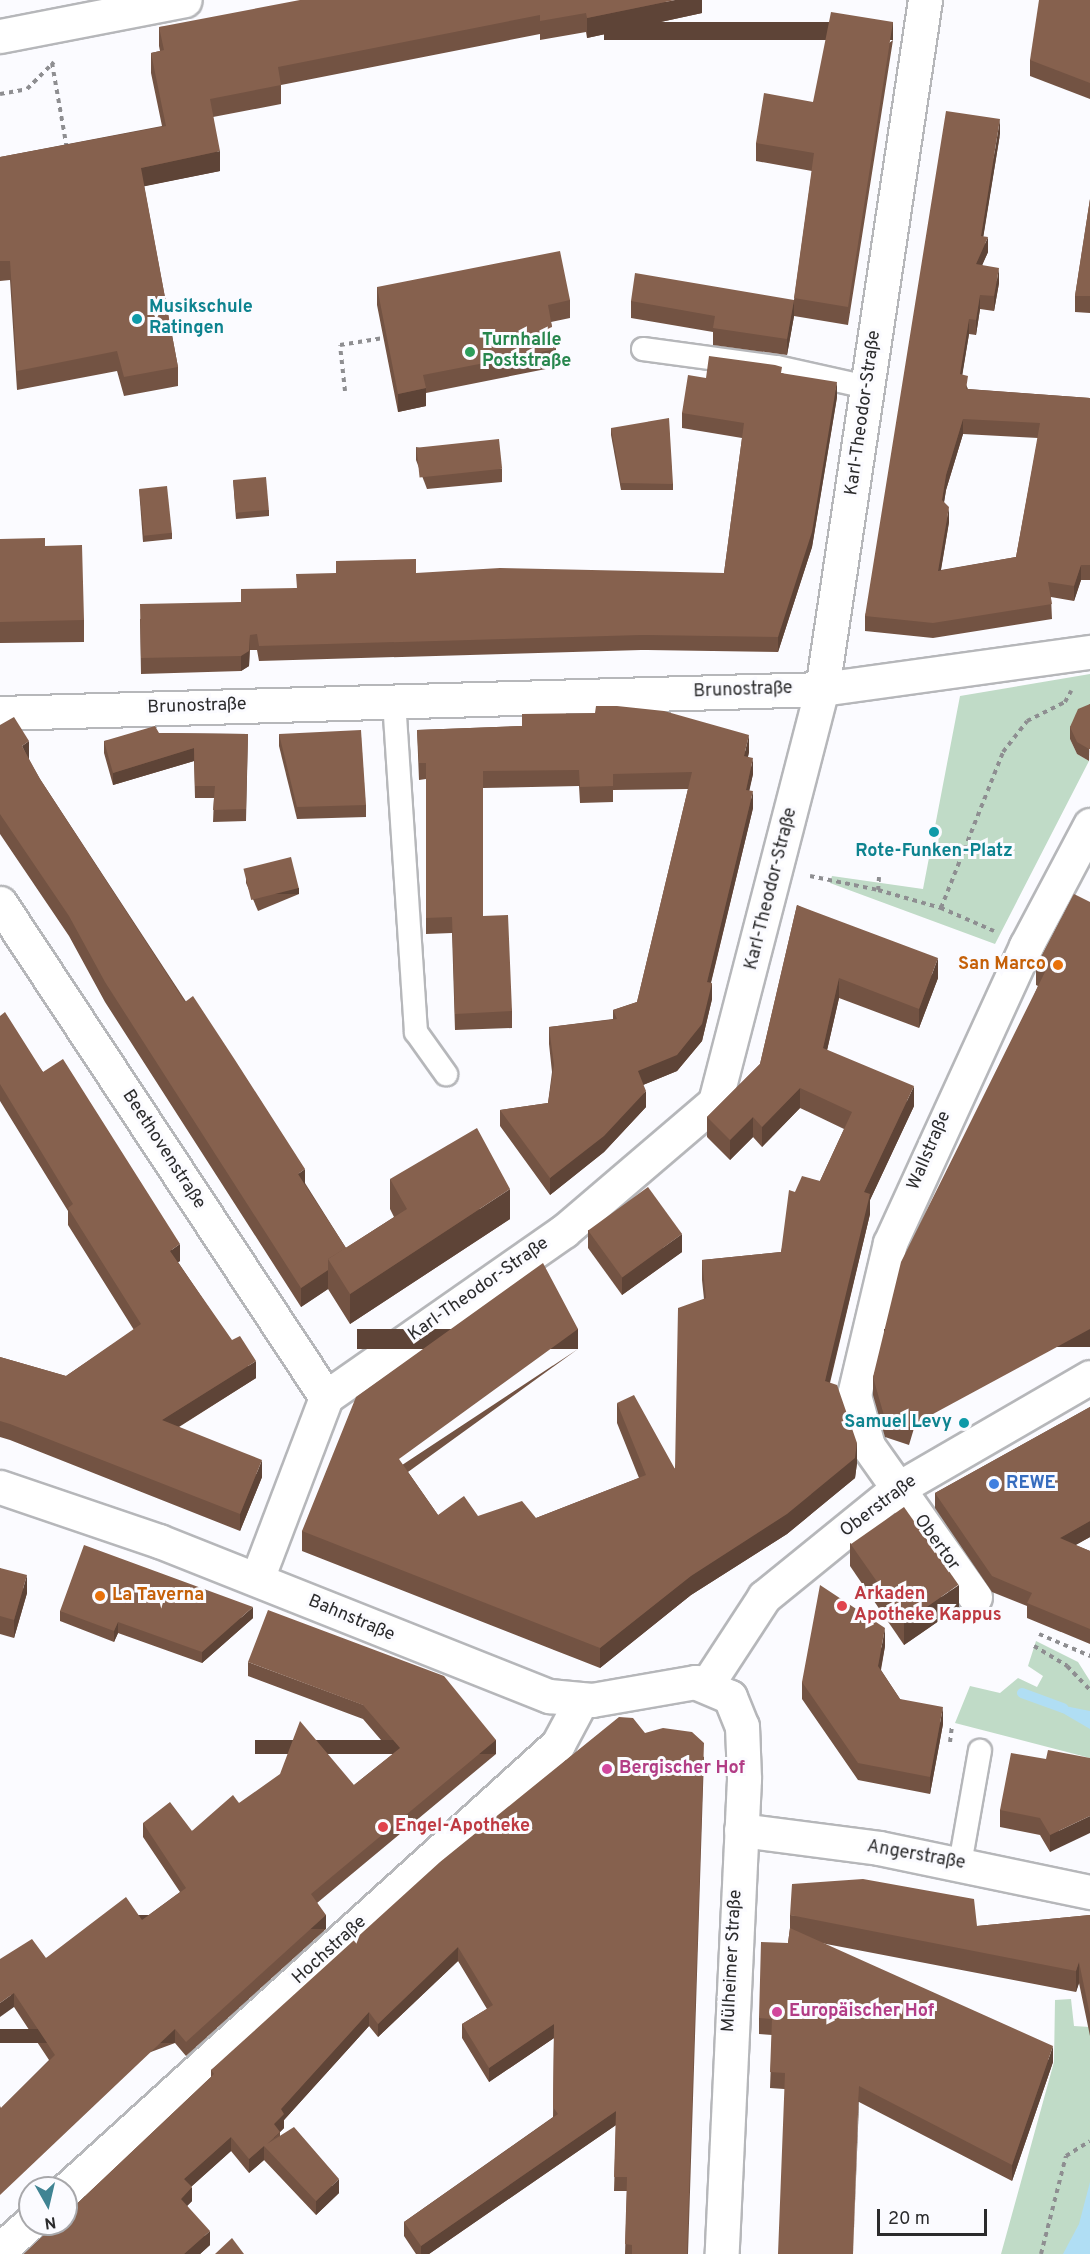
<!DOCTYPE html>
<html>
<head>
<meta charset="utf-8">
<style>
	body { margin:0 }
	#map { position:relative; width:1090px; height:2254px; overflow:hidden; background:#fbfbff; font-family:Overpass,sans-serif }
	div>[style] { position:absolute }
	.green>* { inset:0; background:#c0dbc7 }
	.water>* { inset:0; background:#b0def4 }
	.stream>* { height:10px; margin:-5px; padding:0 5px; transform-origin:5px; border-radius:5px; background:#b0def4 }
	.path>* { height:4px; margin-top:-2px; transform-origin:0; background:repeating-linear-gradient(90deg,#8e8e91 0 4.5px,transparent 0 9px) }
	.roads { filter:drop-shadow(2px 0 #b6b7ba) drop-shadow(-2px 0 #b6b7ba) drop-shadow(0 2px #b6b7ba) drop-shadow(0 -2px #b6b7ba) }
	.lane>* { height:22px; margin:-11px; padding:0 11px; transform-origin:11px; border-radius:11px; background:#fff }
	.street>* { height:33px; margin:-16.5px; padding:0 16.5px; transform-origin:16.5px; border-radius:16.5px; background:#fff }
	.secondary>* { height:33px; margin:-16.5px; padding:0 16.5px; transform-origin:16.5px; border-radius:16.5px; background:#fff }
	.wall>* { inset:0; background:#735343 }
	.shaded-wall>* { inset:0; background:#5e4437; transform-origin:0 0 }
	.building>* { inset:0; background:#86614e; transform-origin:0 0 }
	.dots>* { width:16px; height:16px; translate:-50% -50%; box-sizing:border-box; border:3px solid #fbfbff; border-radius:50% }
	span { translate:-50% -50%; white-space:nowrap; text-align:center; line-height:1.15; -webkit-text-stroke:6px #fbfbff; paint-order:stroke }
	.culture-label { font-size:18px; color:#0d838f; font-weight:700 }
	.left { translate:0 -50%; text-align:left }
	.right { translate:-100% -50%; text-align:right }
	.leisure-label { font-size:18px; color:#27864d; font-weight:700 }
	.street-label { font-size:18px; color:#2b2b2c }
	.food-label { font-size:18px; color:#c56008; font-weight:700 }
	.shop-label { font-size:18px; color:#366cbe; font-weight:700 }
	.health-label { font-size:18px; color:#be3a42; font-weight:700 }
	.hotel-label { font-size:18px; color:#b23c85; font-weight:700 }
	.north { position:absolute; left:18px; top:2176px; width:60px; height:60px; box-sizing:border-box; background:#fbfbff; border:2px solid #a8a8ab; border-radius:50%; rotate:172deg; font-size:16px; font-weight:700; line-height:24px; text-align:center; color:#2b2b2c }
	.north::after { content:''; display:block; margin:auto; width:21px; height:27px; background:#408493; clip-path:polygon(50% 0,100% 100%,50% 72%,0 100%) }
	.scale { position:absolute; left:877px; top:2209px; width:110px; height:27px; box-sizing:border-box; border:3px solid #2b2b2c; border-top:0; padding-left:8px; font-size:18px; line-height:21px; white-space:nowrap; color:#2b2b2c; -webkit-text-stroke:4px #fbfbff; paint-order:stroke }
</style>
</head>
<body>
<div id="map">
	<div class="green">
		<div style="clip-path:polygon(1090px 674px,1090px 716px,1070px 739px,1077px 754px,1089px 761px,995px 944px,830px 883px,832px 876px,923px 889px,960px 696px)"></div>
		<div style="clip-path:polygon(1036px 1641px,1078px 1662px,1090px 1681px,1090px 1758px,955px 1723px,970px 1686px,1000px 1693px,1018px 1678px,1037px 1687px,1043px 1676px,1028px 1666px)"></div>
		<div style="clip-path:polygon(1071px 1999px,1074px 2026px,1090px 2027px,1090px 2254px,1001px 2254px,1054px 2062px,1055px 2000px)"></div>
	</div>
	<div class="water">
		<div style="clip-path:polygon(1065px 1706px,1090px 1711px,1090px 1729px,1061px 1712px)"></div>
		<div style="clip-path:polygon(1090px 2182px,1090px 2254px,1063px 2254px,1079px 2224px)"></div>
	</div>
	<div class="stream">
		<div style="left:1022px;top:1693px;width:44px;rotate:20.1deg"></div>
	</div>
	<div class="path">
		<div style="left:52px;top:63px;width:87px;rotate:80.1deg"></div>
		<div style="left:0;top:94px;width:27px;rotate:-10deg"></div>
		<div style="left:27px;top:89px;width:38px;rotate:-45deg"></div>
		<div style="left:345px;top:391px;width:46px;rotate:-96.2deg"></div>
		<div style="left:340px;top:345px;width:44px;rotate:-9.2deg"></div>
		<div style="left:810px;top:876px;width:69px;rotate:11.6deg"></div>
		<div style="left:879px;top:877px;width:13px;rotate:94deg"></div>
		<div style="left:878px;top:890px;width:66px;rotate:15.9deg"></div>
		<div style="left:994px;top:931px;width:58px;rotate:-156.5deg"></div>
		<div style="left:941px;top:908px;width:168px;rotate:-68.3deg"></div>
		<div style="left:1003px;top:752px;width:39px;rotate:-52deg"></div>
		<div style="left:1027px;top:721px;width:42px;rotate:-26.6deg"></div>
		<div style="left:1065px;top:702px;width:13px;rotate:-61deg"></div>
		<div style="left:1039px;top:1634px;width:56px;rotate:23.3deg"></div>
		<div style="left:1034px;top:1646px;width:39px;rotate:31deg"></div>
		<div style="left:1067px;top:1666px;width:33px;rotate:46deg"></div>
		<div style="left:950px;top:1742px;width:17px;rotate:-83deg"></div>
		<div style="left:1041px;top:2254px;width:101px;rotate:-75.7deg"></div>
		<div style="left:1066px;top:2156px;width:28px;rotate:-32deg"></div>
	</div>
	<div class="roads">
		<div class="lane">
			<div style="left:643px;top:349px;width:135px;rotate:7.7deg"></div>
			<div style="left:777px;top:367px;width:92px;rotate:12.5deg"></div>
			<div style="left:394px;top:701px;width:332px;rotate:86.2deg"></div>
			<div style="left:416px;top:1032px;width:52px;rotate:54.5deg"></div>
			<div style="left:960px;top:1864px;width:115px;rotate:-80deg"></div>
		</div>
		<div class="street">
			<div style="left:0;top:713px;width:822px;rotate:-1.67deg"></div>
			<div style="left:822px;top:689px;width:271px;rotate:-7.9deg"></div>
			<div style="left:0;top:903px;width:592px;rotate:56.58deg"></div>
			<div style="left:257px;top:1579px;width:195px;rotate:-69.2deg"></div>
			<div style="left:326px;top:1397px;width:290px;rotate:-34.9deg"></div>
			<div style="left:564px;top:1231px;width:199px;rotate:-40.5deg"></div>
			<div style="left:715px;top:1102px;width:427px;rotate:-75.5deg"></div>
			<div style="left:822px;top:689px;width:697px;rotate:-81.5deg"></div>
			<div style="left:975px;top:1597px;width:185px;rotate:-125.3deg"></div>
			<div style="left:868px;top:1446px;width:53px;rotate:-105.4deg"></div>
			<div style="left:854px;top:1395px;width:156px;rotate:-76.7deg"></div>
			<div style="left:890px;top:1243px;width:327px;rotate:-65.4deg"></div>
			<div style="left:1026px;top:946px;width:137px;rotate:-62.1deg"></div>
			<div style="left:708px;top:1683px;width:103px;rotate:-56.9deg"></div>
			<div style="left:764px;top:1597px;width:171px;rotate:-39.1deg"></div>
			<div style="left:897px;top:1489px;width:223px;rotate:-30.1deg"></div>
			<div style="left:741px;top:1830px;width:139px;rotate:7.4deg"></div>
			<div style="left:879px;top:1848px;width:216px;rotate:11.8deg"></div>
			<div style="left:66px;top:2190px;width:664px;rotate:-42.19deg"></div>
			<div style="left:558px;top:1744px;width:49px;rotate:-61.9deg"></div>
			<div style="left:0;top:2250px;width:40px;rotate:-42deg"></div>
		</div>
		<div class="secondary">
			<div style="left:0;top:36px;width:188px;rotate:-11deg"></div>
			<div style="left:0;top:1487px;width:168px;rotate:18.8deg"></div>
			<div style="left:159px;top:1541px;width:420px;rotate:21.7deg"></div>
			<div style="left:549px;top:1696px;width:43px;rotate:5.3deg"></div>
			<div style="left:592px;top:1700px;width:105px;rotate:-9.9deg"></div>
			<div style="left:695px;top:1682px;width:38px;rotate:23deg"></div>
			<div style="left:730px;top:1697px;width:31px;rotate:68deg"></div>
			<div style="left:742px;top:1726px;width:53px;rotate:87.8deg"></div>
			<div style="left:744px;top:1779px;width:476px;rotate:92.7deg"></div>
		</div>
	</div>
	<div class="wall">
		<div style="clip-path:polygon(702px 0,702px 13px,587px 38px,586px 32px,540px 40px,540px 34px,281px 85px,281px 104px,213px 117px,220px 171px,144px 186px,178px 367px,178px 386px,124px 396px,117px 371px,17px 390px,10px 280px,0 281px,0 157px,162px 126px,151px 73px,151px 53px,160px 51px,159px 46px,159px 27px)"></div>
		<div style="clip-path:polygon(1090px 0,1090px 99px,1030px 76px,1030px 60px)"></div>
		<div style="clip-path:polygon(893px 40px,848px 325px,794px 316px,787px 355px,713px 345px,713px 332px,631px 318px,631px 301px,794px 300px,812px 171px,756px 161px,756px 143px,813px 102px)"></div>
		<div style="clip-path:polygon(evenodd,1000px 134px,983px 237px,988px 252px,982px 265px,999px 283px,994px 311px,980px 309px,976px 335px,969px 334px,962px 375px,968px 389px,1090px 398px,1090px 580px,1081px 580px,1074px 601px,1051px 597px,1052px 619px,933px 638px,865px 631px,865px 616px,1000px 134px,963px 434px,1038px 438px,1016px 557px,941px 570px,949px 522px,944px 502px,946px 490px,963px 434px)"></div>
		<div style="clip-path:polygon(1090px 199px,1090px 313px,1075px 312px,1075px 296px)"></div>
		<div style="clip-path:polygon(377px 287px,570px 300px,570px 318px,551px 322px,556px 349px,556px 367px,426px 393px,426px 406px,398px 412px,377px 305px)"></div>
		<div style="clip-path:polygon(782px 373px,837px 397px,812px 547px,778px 652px,641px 650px,259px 661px,257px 650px,250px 650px,249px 666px,241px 671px,141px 674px,140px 619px,241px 602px,296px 588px,416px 573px,724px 573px,742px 438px,682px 428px,682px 413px,706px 378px)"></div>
		<div style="clip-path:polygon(611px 428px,673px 484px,673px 490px,621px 490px,611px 435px)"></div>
		<div style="clip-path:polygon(416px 447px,502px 469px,502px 482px,427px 489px,416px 460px)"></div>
		<div style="clip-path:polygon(233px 480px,269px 510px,269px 516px,236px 519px)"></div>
		<div style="clip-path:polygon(139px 489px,172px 533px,172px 539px,143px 542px)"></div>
		<div style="clip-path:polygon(0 539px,45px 546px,84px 620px,84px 642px,0 643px)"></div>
		<div style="clip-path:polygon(1090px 704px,1089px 761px,1077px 754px,1070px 739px,1070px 727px)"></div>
		<div style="clip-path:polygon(522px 714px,749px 752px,748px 757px,753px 774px,749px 790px,753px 808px,711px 983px,712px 999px,702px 1041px,677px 1071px,643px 1085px,646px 1107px,604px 1152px,550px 1195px,500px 1126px,500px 1110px,548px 1103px,552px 1072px,549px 1044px,549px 1027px,613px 1019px,613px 1010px,637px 1002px,688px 789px,613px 790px,613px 802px,580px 803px,579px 786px,483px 788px,483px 916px,512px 1011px,512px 1028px,455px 1030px,452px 933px,426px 934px,426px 779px,419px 780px,417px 730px,522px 726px)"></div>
		<div style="clip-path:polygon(0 725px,29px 760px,40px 779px,305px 1183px,346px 1248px,394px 1217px,390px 1209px,390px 1179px,510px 1219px,350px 1324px,328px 1289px,301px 1307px,105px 1002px,69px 936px,0 834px)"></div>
		<div style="clip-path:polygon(159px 733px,248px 734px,246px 821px,213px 822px,214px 798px,195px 798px,194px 761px,113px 785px,104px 753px,104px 741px)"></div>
		<div style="clip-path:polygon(279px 734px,366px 805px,366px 817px,297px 819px,279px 746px)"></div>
		<div style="clip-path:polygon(246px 876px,299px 894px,258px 911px,246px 883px)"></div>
		<div style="clip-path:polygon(1074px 894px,909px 1445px,885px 1437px,873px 1395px,873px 1377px,1038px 986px,1036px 985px,1036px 967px)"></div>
		<div style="clip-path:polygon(797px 905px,938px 978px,919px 1028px,839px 998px,827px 1050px,914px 1106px,870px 1200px,870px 1214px,830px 1383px,857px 1463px,855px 1478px,787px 1534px,691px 1595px,600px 1668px,302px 1551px,302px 1531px,578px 1349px,408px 1472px,438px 1515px,536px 1518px,639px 1478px,617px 1423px,617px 1403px,675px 1469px,704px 1299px,702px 1280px,702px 1260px,781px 1252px,795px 1192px,820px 1181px,844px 1129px,800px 1108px,762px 1147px,753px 1137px,730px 1160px,707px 1137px,707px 1117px,760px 1064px)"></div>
		<div style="clip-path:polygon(0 1016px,43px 1072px,180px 1261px,178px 1262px,256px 1378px,179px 1427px,262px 1477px,240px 1531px,10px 1440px,0 1437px,0 1357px,66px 1376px,134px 1330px,68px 1225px,68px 1211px,0 1101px)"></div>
		<div style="clip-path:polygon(588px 1230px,682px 1252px,622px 1295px,588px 1248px)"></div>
		<div style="clip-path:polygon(1090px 1407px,1090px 1537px,1075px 1545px,1090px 1551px,1090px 1644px,1027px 1618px,1027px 1606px,992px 1592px,935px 1508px,935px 1493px)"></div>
		<div style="clip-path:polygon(850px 1543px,959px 1607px,904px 1645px,850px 1566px)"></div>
		<div style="clip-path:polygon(0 1568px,27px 1593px,14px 1638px,0 1634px)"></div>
		<div style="clip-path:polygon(60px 1611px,253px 1618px,202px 1663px,118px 1633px,114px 1642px,60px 1621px)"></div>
		<div style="clip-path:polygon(885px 1646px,881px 1670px,900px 1699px,943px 1724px,930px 1794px,858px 1780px,802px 1699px,802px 1682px)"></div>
		<div style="clip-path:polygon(248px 1662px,496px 1754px,317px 1903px,326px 1929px,186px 2056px,175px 2043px,1px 2108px,49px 2060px,14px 2007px,0 1959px,46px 1958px,142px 1920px,180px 1892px,143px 1837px,143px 1823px,192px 1831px,239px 1803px,354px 1785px,393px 1754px,363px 1719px,248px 1676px)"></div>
		<div style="clip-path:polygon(645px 1733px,704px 1757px,688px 2254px,625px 2254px,627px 2191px,614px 2191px,616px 2125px,429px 2254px,416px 2254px,404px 2236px,404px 2222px,553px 2117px,554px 2038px,489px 2082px,462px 2038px,462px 2024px,487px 2009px,458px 1961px,378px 2037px,369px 2026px,284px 2120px,284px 2128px,280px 2132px,280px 2136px,339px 2193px,316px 2215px,264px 2160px,249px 2173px,231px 2151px,191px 2187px,192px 2201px,187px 2206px,210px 2245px,200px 2254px,24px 2254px,211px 2077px,211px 2070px)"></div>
		<div style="clip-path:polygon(1090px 1758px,1050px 1852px,1040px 1835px,1000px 1827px,1000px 1810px,1046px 1759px)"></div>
		<div style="clip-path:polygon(790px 1915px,977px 1926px,1090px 1915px,1090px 2036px,1079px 1983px,1076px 1992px,821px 1943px,1053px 2062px,1012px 2181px,859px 2102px,784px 2089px,770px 2088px,772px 2035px,759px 2034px,759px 2018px,788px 1943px,790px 1928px)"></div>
	</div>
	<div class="shaded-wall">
		<div style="clip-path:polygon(675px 0,702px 0,702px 13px,587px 38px,587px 18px)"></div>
		<div style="left:893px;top:22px;width:18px;height:289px;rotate:90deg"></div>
		<div style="clip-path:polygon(1000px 119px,1000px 134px,981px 251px,981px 236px)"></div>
		<div style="clip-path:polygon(220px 151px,220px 171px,141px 187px,141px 168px)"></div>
		<div style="clip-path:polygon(988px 237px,988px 252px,976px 279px,976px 264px)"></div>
		<div style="clip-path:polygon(999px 268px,999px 283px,994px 311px,994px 296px)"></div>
		<div style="clip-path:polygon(980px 295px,980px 309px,976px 335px,976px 320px)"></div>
		<div style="clip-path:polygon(794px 300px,794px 316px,787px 355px,787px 339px)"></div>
		<div style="clip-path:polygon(969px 319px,969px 334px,960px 389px,960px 374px)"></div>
		<div style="clip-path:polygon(837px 382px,837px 397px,812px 547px,778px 652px,778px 637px)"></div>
		<div style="clip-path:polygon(426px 388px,426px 406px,398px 412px,398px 394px)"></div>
		<div style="clip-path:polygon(963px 419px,963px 434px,946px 490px,942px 515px,942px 500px,946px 475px)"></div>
		<div style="clip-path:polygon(949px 507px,949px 522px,938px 586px,938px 571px)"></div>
		<div style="clip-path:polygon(1081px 565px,1081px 580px,1074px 601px,1074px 586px)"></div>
		<div style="clip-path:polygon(250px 635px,249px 666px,241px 671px,241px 656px)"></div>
		<div style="clip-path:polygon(749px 735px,749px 752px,744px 772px,744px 756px)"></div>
		<div style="clip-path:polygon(29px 741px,29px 761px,22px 746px)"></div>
		<div style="clip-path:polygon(194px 748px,194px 761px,113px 785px,113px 773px)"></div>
		<div style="clip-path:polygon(753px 758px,753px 774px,746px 806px,746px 790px)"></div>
		<div style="clip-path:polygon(753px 791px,753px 808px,707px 998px,707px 982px)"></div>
		<div style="left:299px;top:888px;width:6px;height:44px;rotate:90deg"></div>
		<div style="clip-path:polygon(938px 958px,938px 978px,919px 1028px,919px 1009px)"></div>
		<div style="clip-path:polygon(839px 978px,839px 998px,823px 1068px,823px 1048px)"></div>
		<div style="clip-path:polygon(712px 983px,712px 999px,702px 1041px,677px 1071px,638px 1087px,638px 1071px)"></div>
		<div style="clip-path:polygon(914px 1086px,914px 1106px,870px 1200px,870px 1214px,825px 1401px,825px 1381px,864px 1192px)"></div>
		<div style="clip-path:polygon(800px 1088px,800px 1108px,762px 1147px,762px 1127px)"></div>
		<div style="clip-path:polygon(646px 1091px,646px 1107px,604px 1152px,550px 1195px,550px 1178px)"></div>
		<div style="clip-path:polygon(753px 1117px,753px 1137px,730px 1160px,730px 1140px)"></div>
		<div style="clip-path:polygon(305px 1169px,305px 1189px,298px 1174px)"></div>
		<div style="clip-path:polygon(510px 1189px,510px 1219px,350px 1324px,350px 1294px)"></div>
		<div style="clip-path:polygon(682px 1234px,682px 1252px,622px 1295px,622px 1277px)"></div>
		<div style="clip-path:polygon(180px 1244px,180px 1261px,170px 1267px,170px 1251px)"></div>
		<div style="clip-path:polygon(328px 1270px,328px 1289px,301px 1307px,301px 1288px)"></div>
		<div style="left:578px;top:1329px;width:20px;height:221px;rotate:90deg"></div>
		<div style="left:1090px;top:1329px;width:18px;height:206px;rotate:90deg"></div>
		<div style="clip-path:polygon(256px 1361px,256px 1378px,162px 1437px,162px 1420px)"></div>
		<div style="clip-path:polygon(857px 1443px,857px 1463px,855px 1478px,787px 1534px,691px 1595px,600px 1668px,600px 1648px)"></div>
		<div style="clip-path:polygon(262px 1460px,262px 1477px,240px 1531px,240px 1514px)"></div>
		<div style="clip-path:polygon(1090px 1521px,1090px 1537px,1060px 1554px,1060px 1538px)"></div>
		<div style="clip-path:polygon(27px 1575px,27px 1593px,14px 1638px,14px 1620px)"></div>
		<div style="clip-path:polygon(959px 1585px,959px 1607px,904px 1645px,904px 1622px)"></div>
		<div style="clip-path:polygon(253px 1607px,253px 1618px,202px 1663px,202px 1652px)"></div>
		<div style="clip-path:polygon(118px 1622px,118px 1633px,114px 1642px,114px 1631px)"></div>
		<div style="clip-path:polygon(885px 1628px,885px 1646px,878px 1683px,878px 1666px)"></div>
		<div style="clip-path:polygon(943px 1707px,943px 1724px,930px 1794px,930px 1777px)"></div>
		<div style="left:496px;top:1740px;width:14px;height:241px;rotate:90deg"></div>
		<div style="clip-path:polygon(1090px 1816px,1090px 1833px,1050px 1852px,1050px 1835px)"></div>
		<div style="left:326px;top:1915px;width:14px;height:189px;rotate:90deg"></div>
		<div style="clip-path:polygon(458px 1947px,458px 1961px,378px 2037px,378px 2024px)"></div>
		<div style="clip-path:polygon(1079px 1962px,1079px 1983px,1076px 1992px,1076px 1971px)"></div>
		<div style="clip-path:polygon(14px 1993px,14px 2007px,0 2017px,0 2003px)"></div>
		<div style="clip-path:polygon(369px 2012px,369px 2026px,284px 2120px,284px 2128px,274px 2138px,274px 2124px,281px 2109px)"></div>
		<div style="clip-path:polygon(554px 2024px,554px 2038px,489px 2082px,489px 2068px)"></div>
		<div style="left:175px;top:2029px;width:14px;height:241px;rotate:90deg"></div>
		<div style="clip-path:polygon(1053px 2046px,1053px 2062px,1012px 2181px,1012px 2165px)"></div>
		<div style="clip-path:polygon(859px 2086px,859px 2102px,853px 2254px)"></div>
		<div style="clip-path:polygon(616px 2111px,616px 2125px,429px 2254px,421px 2254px,421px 2246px)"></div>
		<div style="clip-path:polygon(231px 2137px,231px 2151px,184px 2193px,184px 2179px)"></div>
		<div style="clip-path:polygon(264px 2146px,264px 2160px,249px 2173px,249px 2159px)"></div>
		<div style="clip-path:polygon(339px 2179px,339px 2193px,316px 2215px,316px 2201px)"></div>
		<div style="clip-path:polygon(192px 2187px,192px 2201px,181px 2212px,181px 2199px)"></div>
		<div style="clip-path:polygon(210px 2231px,210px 2245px,200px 2254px,184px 2254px)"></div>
	</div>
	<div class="building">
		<div style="clip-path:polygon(300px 0,675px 0,587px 18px,586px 13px,540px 21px,540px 15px,278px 67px,281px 85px,210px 99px,220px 151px,141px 168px,178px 367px,124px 377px,117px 351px,17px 371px,10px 261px,0 261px,0 157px,166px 126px,151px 53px,164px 50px,159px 27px)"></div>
		<div style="clip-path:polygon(1039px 0,1090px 0,1090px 83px,1030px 60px)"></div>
		<div style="clip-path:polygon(831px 12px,893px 22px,848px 307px,794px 298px,814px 153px,756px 143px,764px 93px,813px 102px)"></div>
		<div style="clip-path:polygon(evenodd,946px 111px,1000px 119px,981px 236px,988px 237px,976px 264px,999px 268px,994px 296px,980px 295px,976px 320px,969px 319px,960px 374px,968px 376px,966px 389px,1090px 398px,1090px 565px,1081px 565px,1074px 586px,1048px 582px,1052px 604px,933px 623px,865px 616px,946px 111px,963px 419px,1040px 423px,1016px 557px,938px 571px,949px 507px,942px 500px,946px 475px,963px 419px)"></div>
		<div style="clip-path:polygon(1090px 199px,1090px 296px,1075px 296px)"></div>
		<div style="clip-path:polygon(560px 251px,570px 300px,548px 305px,556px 349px,423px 375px,426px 388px,398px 394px,377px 287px)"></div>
		<div style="clip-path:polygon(635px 273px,794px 300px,787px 339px,713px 328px,715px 316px,631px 301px)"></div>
		<div style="clip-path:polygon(709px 356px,775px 365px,782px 367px,781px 373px,837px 382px,812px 532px,778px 637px,641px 635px,259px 646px,257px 634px,250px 635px,249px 651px,241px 656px,141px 658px,140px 604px,241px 602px,241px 589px,297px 588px,296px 574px,336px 573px,336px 561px,416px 559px,416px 573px,500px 568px,724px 573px,744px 423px,682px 413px,688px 375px,706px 378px)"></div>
		<div style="clip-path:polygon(669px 418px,673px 484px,621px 483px,611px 428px)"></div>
		<div style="left:499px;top:439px;width:30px;height:83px;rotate:84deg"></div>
		<div style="left:266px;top:477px;width:33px;height:33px;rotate:85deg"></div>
		<div style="left:167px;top:486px;width:47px;height:28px;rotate:84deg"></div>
		<div style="clip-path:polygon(45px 538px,45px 546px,82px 545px,84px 620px,0 622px,0 539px)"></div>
		<div style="clip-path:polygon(1090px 704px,1090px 749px,1089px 749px,1077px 742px,1070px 727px,1078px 709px)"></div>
		<div style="clip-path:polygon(596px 706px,617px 706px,664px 711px,749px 735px,744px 756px,753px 758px,746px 790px,753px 791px,707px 982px,712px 983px,702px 1024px,677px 1055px,638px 1071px,646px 1091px,604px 1136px,550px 1178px,500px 1110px,548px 1103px,554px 1065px,549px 1027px,617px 1019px,613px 1010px,637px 1002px,692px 772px,613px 774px,613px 786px,580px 787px,579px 770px,483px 771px,483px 916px,508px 915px,512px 1011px,455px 1014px,452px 917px,426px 918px,426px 763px,419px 763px,417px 730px,522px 726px,522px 714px,595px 713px)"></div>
		<div style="clip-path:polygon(14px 717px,29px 741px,22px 746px,40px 779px,185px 1002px,193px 996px,235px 1060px,305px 1169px,298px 1174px,346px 1248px,328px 1259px,328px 1270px,301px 1288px,105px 982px,69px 916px,0 814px,0 725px)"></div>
		<div style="clip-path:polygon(155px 726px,159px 733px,248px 734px,246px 809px,213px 810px,215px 786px,195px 786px,194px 748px,113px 773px,104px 741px)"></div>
		<div style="clip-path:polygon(361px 730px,366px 805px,297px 807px,279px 734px)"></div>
		<div style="left:291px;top:857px;width:32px;height:49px;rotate:76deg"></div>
		<div style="clip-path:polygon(1074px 894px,1090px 902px,1090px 1329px,909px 1427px,885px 1419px,873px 1377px,901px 1262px,1045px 972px,1036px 967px)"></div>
		<div style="clip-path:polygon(797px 905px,938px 958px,919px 1009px,839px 978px,823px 1048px,914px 1086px,864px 1192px,870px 1194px,825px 1381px,837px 1385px,857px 1443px,855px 1458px,787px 1514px,691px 1576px,600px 1648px,302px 1531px,356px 1397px,543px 1263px,578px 1329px,399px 1459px,438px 1515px,464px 1496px,478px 1516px,522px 1501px,536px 1518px,646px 1475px,617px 1403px,634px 1395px,675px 1469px,678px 1308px,706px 1298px,702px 1260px,781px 1252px,789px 1190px,795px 1192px,802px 1176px,820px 1181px,852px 1112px,800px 1088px,762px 1127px,753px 1117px,730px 1140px,707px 1117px,760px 1064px)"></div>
		<div style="clip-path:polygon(5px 1012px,43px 1072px,63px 1059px,180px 1244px,170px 1251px,232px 1340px,240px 1336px,256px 1361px,162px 1420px,262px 1460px,240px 1514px,10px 1424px,0 1421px,0 1357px,66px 1376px,141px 1324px,68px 1208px,73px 1204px,0 1084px,0 1016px)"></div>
		<div style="clip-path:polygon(477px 1128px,510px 1189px,350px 1294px,328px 1259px,407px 1209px,390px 1179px)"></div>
		<div style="left:648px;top:1187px;width:58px;height:74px;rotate:54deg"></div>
		<div style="clip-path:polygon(1090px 1407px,1090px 1521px,1060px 1538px,1090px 1551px,1090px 1629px,1027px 1603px,1032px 1593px,992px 1576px,935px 1493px)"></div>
		<div style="left:904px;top:1507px;width:95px;height:65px;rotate:55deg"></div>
		<div style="clip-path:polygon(84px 1545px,253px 1607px,202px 1652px,118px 1622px,114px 1631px,60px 1611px)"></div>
		<div style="clip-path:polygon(0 1568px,27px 1575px,14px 1620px,0 1616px)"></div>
		<div style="clip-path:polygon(820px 1585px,885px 1628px,878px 1666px,900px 1699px,943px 1707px,930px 1777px,858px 1763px,802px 1682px)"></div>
		<div style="clip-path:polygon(268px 1610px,444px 1676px,496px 1740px,311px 1894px,326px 1915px,186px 2042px,175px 2029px,0 2195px,0 2106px,1px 2108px,55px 2055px,14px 1993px,0 2003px,0 1959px,32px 1939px,46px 1958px,126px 1897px,142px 1920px,186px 1888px,143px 1823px,170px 1802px,192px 1831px,233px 1795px,239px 1803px,280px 1774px,300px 1721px,354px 1785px,400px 1748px,363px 1705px,248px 1662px)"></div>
		<div style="clip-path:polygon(619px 1717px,633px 1718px,645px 1733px,663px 1728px,692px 1732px,704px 1743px,687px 2254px,632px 2254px,632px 2245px,625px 2244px,627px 2177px,614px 2177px,616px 2111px,421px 2246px,404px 2222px,558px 2114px,553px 2107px,554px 2024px,489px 2068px,462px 2024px,493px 2005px,458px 1947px,378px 2024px,369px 2012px,281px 2109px,284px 2114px,274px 2124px,280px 2132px,267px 2144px,294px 2127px,339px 2179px,316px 2201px,264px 2146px,249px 2159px,231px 2137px,184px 2179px,192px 2187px,181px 2199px,210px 2231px,184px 2254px,24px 2254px,56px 2224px,66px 2224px,66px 2214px,214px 2074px,211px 2070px,440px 1862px)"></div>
		<div style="clip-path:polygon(1048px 1750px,1090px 1758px,1090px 1816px,1050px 1835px,1040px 1818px,1000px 1810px,1011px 1753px,1046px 1759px)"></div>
		<div style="clip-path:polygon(863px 1879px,974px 1899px,977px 1926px,1090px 1915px,1090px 2015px,1079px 1962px,1076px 1971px,790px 1915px,792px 1884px)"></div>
		<div style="clip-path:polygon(790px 1928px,1053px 2046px,1012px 2165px,859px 2086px,853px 2254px,778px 2254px,785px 2073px,770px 2072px,772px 2019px,759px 2018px,761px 1942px,788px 1943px)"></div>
		<div style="clip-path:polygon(232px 2238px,244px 2254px,215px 2254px)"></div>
	</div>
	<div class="dots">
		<div style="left:137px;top:319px;background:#0f9aa8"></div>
		<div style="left:470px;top:352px;background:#2e9e5b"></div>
		<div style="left:934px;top:832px;background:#0f9aa8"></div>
		<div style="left:1058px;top:965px;background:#e8710a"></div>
		<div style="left:964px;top:1423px;background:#0f9aa8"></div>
		<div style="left:994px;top:1484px;background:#3f7fe0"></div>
		<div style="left:100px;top:1596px;background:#e8710a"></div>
		<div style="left:842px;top:1606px;background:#e0444e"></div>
		<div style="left:607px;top:1769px;background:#d1479c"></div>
		<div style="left:383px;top:1827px;background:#e0444e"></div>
		<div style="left:777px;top:2012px;background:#d1479c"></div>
	</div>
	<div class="culture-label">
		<span class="left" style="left:149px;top:319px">Musikschule<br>Ratingen</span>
		<span style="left:934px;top:852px">Rote-Funken-Platz</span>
		<span class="right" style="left:952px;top:1423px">Samuel Levy</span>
	</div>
	<div class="leisure-label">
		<span class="left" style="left:482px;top:352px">Turnhalle<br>Poststraße</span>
	</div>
	<div class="street-label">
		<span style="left:864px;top:413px;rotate:-82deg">Karl-Theodor-Straße</span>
		<span style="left:743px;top:691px;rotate:-2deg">Brunostraße</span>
		<span style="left:197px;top:707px;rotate:-2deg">Brunostraße</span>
		<span style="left:772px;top:889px;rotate:-76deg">Karl-Theodor-Straße</span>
		<span style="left:163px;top:1150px;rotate:57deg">Beethovenstraße</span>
		<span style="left:930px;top:1151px;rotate:-67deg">Wallstraße</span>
		<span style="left:479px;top:1290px;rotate:-35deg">Karl-Theodor-Straße</span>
		<span style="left:879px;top:1507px;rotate:-37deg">Oberstraße</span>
		<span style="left:936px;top:1543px;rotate:54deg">Obertor</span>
		<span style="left:351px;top:1619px;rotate:23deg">Bahnstraße</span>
		<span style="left:916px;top:1856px;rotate:10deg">Angerstraße</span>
		<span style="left:330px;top:1951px;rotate:-42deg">Hochstraße</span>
		<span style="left:733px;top:1961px;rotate:-87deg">Mülheimer Straße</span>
	</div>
	<div class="food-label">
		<span class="right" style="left:1046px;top:965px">San Marco</span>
		<span class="left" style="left:112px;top:1596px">La Taverna</span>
	</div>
	<div class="shop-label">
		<span class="left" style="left:1006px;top:1484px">REWE</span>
	</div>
	<div class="health-label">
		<span class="left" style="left:854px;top:1606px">Arkaden<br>Apotheke Kappus</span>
		<span class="left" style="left:395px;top:1827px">Engel-Apotheke</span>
	</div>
	<div class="hotel-label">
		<span class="left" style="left:619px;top:1769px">Bergischer Hof</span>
		<span class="left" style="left:789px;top:2012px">Europäischer Hof</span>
	</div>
	<div class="north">N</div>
	<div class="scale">20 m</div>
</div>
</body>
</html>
